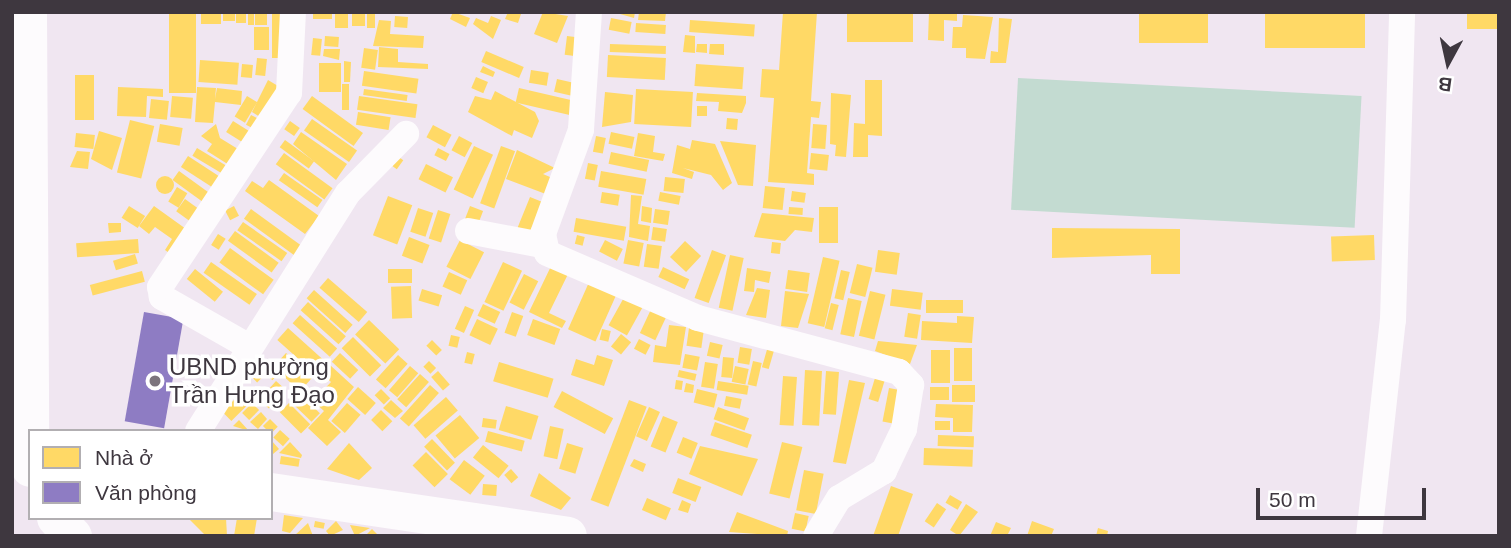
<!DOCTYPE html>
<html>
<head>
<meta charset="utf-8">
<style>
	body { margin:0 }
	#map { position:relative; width:1511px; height:548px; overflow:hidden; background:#f0e6f1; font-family:Arial,sans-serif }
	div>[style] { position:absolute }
	.green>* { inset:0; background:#c3dbd1; transform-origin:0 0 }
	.homes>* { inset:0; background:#ffd966; transform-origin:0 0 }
	.round { border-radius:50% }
	.offices>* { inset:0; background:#8e7cc3; transform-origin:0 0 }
	.street>* { height:26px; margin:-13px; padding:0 13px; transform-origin:13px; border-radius:13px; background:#fdfbfd }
	.secondary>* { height:38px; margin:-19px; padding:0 19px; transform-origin:19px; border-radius:19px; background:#fdfbfd }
	.dots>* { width:19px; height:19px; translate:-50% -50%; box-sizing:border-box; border:4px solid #fff; border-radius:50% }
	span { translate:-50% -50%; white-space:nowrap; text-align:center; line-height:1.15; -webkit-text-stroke:7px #fff; paint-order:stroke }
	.poi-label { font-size:24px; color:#3e373f }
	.left { translate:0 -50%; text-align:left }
	.frame { position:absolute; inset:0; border:14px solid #3e373f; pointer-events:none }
	.legend { position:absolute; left:28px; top:429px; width:245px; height:91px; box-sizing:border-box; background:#fff; border:2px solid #b2afb2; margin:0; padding:9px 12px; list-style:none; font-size:21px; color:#3e373f }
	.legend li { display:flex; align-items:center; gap:14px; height:35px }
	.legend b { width:35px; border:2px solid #b2afb2 }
	.north { position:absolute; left:1413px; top:28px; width:70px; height:70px; -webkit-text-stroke:5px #fff; paint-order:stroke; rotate:188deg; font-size:19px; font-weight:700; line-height:28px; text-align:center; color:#3e373f }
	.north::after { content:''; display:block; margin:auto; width:24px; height:32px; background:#3e373f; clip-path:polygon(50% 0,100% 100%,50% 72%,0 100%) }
	.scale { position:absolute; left:1256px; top:488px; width:170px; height:32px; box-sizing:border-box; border:4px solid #3e373f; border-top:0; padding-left:9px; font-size:21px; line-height:24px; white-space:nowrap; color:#3e373f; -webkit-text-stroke:5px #fff; paint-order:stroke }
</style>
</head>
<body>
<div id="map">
	<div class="green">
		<div style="left:1018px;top:78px;width:344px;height:132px;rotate:3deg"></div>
	</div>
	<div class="homes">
		<div style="left:169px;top:12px;width:27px;height:81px"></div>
		<div style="left:201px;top:12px;width:20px;height:12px"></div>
		<div style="left:223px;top:12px;width:12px;height:9px"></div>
		<div style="left:236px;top:12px;width:10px;height:11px"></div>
		<div style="left:248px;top:12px;width:6px;height:13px"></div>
		<div style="left:255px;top:12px;width:12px;height:13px"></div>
		<div style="left:272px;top:12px;width:18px;height:46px"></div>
		<div style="left:313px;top:12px;width:19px;height:7px"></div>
		<div style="left:335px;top:12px;width:13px;height:16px"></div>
		<div style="left:352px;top:12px;width:13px;height:14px"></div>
		<div style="left:367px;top:12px;width:8px;height:16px"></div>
		<div style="clip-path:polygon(453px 12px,470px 18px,466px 27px,450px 19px)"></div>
		<div style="clip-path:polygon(508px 12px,521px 14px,518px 23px,505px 19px)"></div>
		<div style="clip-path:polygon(543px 12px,568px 16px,557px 43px,534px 34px)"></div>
		<div style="clip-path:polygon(613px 12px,635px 12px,634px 18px)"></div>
		<div style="clip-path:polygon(639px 12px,666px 12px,665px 21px,638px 20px)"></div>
		<div style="clip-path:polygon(783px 12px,817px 12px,811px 101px,821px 102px,819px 118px,811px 117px,807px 173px,814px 174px,814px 185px,768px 182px,774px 98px,760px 97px,762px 69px,779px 70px)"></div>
		<div style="left:847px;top:12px;width:66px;height:30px"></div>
		<div style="clip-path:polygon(929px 12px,957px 12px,957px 21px,944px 20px,944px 41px,928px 40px)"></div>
		<div style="left:1139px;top:12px;width:69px;height:31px"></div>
		<div style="left:1265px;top:12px;width:100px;height:36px"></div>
		<div style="left:1467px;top:12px;width:32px;height:17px"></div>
		<div style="clip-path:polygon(963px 15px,993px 17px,985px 59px,966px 58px,966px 48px,952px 48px,953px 27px,962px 27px)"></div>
		<div style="left:395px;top:16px;width:13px;height:11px;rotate:4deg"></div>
		<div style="clip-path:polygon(491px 16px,501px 20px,493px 39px,473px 24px,476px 18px,488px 23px)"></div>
		<div style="left:611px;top:18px;width:21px;height:12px;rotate:11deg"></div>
		<div style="clip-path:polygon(999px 18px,1012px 19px,1006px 63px,990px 63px,991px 51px,998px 52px)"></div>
		<div style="clip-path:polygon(379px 20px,391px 21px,390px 34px,424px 36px,423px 48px,373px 46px)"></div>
		<div style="left:690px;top:20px;width:65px;height:12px;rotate:4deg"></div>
		<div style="left:636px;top:23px;width:30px;height:9px;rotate:4deg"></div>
		<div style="left:254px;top:27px;width:15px;height:23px"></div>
		<div style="clip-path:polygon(685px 35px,695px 36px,695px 53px,683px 52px)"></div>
		<div style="left:325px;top:36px;width:14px;height:10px;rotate:4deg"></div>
		<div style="left:567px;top:36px;width:16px;height:19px;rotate:7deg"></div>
		<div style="left:313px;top:38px;width:9px;height:17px;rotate:6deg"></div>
		<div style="left:610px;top:44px;width:56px;height:8px;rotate:2deg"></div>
		<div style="clip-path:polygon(697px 44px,707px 44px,707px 53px,696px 52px)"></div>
		<div style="clip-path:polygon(710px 44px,724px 44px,724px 55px,709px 54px)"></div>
		<div style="clip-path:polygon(379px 47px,398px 49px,398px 62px,428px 64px,428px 69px,378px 67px)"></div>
		<div style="left:364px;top:48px;width:14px;height:20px;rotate:8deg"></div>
		<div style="clip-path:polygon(324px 49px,340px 49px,339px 60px,323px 56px)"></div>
		<div style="left:486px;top:51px;width:41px;height:12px;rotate:23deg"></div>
		<div style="left:608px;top:55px;width:58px;height:22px;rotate:3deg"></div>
		<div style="left:257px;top:58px;width:10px;height:17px;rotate:6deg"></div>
		<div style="left:200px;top:60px;width:39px;height:22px;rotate:4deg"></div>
		<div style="clip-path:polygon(344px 61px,351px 62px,350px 82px,344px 82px)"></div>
		<div style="left:319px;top:63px;width:22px;height:29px"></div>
		<div style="left:242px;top:64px;width:11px;height:13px;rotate:5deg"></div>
		<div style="left:696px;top:64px;width:48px;height:22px;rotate:4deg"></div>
		<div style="clip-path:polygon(483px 66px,495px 72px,493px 77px,480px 72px)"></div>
		<div style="left:531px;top:70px;width:18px;height:13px;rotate:9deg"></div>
		<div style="left:364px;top:71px;width:55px;height:15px;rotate:8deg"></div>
		<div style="left:75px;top:75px;width:19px;height:45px"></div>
		<div style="left:476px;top:77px;width:13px;height:12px;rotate:23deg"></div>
		<div style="left:557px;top:79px;width:27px;height:13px;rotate:13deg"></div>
		<div style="clip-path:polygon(268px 80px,283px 89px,268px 122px,252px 112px)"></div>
		<div style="clip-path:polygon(865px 80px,882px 80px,882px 136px,868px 135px,868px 157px,853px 157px,854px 123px,865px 124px)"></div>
		<div style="left:342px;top:84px;width:7px;height:26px"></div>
		<div style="clip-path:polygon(118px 87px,163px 89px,163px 97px,147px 96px,146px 117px,117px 116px)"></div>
		<div style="clip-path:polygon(197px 87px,216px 88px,215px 99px,217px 88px,242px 91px,241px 105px,215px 102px,213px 123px,195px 122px)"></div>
		<div style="left:519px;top:88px;width:62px;height:15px;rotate:13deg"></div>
		<div style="left:364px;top:89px;width:44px;height:6px;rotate:8deg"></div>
		<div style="left:636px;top:89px;width:57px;height:35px;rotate:3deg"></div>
		<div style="clip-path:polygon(495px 91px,535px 112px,539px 121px,532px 138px,514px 130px,512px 136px,468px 112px,475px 96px,491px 100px)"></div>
		<div style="clip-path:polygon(605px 92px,633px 95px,631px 122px,602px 127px)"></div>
		<div style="clip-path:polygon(697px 93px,746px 96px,746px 103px,742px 113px,718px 111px,719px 102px,696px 101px)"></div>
		<div style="clip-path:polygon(831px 93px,851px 95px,846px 157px,835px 156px,836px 145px,830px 144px)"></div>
		<div style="left:172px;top:96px;width:21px;height:21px;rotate:5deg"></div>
		<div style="left:247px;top:96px;width:12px;height:24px;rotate:31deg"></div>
		<div style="left:312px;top:96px;width:63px;height:16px;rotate:36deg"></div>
		<div style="left:359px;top:96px;width:59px;height:14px;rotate:8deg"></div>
		<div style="left:151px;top:99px;width:18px;height:19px;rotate:6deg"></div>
		<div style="left:697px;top:106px;width:10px;height:10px"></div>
		<div style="left:358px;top:112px;width:33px;height:13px;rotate:9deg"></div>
		<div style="left:251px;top:115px;width:18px;height:11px;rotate:27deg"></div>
		<div style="left:727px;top:118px;width:11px;height:11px;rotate:5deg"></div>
		<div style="left:312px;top:119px;width:55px;height:14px;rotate:35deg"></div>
		<div style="left:130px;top:120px;width:25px;height:54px;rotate:14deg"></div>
		<div style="left:233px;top:121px;width:25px;height:13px;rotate:32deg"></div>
		<div style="left:290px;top:121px;width:12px;height:10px;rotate:35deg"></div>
		<div style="left:160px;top:124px;width:23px;height:18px;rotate:10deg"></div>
		<div style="clip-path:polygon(216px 124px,220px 138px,246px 154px,237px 170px,207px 151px,212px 144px,201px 136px)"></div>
		<div style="left:813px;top:124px;width:14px;height:24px;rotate:4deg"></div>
		<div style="left:433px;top:125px;width:21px;height:14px;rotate:28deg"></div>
		<div style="clip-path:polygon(99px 131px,122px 138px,112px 170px,91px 159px)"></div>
		<div style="clip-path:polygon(301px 132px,347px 164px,336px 180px,293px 144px)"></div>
		<div style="left:611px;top:132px;width:24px;height:12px;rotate:12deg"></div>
		<div style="left:76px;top:133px;width:19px;height:14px;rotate:6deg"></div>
		<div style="clip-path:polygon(638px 133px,655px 136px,653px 152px,665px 154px,663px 161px,634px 156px)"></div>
		<div style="left:459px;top:136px;width:15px;height:16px;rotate:28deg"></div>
		<div style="left:596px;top:136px;width:10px;height:16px;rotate:11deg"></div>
		<div style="left:285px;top:140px;width:36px;height:9px;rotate:36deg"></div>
		<div style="clip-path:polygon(692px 140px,715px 144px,732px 183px,723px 190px,711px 175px,683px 168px,694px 172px,692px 179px,672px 173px,677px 145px,690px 149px)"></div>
		<div style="clip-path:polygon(720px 141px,756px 145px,753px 186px,738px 185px)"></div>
		<div style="left:474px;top:146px;width:21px;height:48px;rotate:25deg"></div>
		<div style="left:501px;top:146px;width:15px;height:61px;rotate:20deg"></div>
		<div style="left:197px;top:148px;width:42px;height:9px;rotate:31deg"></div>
		<div style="left:438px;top:148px;width:13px;height:8px;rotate:27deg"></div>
		<div style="clip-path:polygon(517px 150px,555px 168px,543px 174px,557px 180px,551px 196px,506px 179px)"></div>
		<div style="clip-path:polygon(77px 151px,90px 152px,88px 169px,70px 167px)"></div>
		<div style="left:611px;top:152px;width:39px;height:12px;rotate:12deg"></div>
		<div style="left:284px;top:153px;width:60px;height:14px;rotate:36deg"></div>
		<div style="left:811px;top:153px;width:18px;height:16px;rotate:6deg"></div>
		<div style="left:396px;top:155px;width:9px;height:11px;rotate:36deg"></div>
		<div style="left:188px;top:156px;width:48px;height:13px;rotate:33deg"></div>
		<div style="left:588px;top:163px;width:10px;height:16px;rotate:11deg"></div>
		<div style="left:426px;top:164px;width:30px;height:17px;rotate:26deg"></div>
		<div style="left:179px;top:171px;width:49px;height:11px;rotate:36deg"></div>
		<div style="left:601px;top:171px;width:46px;height:16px;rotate:10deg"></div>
		<div style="left:284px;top:173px;width:47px;height:9px;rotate:35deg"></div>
		<div class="round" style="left:156px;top:176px;width:18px;height:18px"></div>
		<div style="left:665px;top:177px;width:20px;height:14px;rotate:6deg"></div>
		<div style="clip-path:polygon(269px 180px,319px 216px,305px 234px,245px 191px,252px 181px,263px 188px)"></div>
		<div style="left:765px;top:186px;width:20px;height:22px;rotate:6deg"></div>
		<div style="left:177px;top:187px;width:12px;height:17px;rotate:31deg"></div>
		<div style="left:792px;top:191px;width:14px;height:10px;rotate:8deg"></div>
		<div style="left:602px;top:192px;width:18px;height:11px;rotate:9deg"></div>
		<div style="left:660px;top:192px;width:21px;height:9px;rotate:11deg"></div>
		<div style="clip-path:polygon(631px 195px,642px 196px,638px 224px,650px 226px,648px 241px,629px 237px)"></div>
		<div style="left:388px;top:196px;width:26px;height:42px;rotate:21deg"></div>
		<div style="left:530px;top:197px;width:16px;height:37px;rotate:22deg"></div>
		<div style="left:185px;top:199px;width:29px;height:15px;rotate:36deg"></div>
		<div style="left:129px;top:206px;width:19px;height:14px;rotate:32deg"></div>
		<div style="clip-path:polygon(154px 206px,193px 234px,176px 258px,165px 250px,172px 239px,155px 227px,149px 234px,139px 226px)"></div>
		<div style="left:234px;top:206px;width:11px;height:10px;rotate:63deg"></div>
		<div style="left:470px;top:206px;width:14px;height:17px;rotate:21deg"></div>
		<div style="clip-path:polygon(642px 206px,652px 208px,651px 223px,641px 221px)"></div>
		<div style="left:789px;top:207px;width:14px;height:7px;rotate:4deg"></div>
		<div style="left:819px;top:207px;width:19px;height:36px"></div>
		<div style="left:418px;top:208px;width:16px;height:25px;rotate:18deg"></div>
		<div style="left:251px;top:209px;width:65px;height:12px;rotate:36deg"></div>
		<div style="left:655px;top:209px;width:15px;height:14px;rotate:8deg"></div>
		<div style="left:438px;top:210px;width:13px;height:30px;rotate:18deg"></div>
		<div style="clip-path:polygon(762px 213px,814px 218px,812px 232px,795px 230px,785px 241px,754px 237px)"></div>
		<div style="left:576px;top:218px;width:51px;height:14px;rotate:10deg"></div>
		<div style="left:243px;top:222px;width:54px;height:10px;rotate:35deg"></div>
		<div style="clip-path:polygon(108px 223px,121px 223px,121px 232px,109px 233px)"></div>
		<div style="left:653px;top:227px;width:14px;height:13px;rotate:8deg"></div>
		<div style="clip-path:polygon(1052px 228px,1180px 229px,1180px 274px,1151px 274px,1151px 255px,1052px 258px)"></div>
		<div style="left:235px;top:231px;width:54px;height:12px;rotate:36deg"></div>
		<div style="left:218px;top:234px;width:9px;height:13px;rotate:32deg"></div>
		<div style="left:577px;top:235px;width:8px;height:9px;rotate:14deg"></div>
		<div style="left:1374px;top:235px;width:25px;height:43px;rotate:88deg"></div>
		<div style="left:409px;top:237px;width:22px;height:20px;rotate:21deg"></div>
		<div style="left:138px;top:239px;width:14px;height:62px;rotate:86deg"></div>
		<div style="left:460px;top:240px;width:27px;height:30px;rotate:27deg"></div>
		<div style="left:605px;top:240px;width:20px;height:13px;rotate:27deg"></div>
		<div style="left:628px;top:240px;width:16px;height:24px;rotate:11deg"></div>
		<div style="left:685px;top:241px;width:22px;height:22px;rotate:43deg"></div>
		<div style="left:772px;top:242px;width:9px;height:11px;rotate:6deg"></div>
		<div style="left:647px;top:244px;width:15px;height:23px;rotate:8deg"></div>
		<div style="left:230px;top:248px;width:54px;height:18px;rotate:36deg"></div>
		<div style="left:712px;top:250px;width:15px;height:51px;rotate:20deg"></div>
		<div style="left:878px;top:250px;width:22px;height:22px;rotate:8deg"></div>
		<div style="left:135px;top:254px;width:10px;height:23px;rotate:73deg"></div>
		<div style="left:730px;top:255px;width:14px;height:54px;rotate:12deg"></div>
		<div style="left:823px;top:257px;width:17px;height:68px;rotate:13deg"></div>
		<div style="left:211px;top:262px;width:56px;height:13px;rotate:35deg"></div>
		<div style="left:503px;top:262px;width:21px;height:44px;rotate:25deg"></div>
		<div style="clip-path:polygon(553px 262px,570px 270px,549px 313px,566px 321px,562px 328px,529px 312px)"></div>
		<div style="left:857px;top:264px;width:16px;height:30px;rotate:14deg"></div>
		<div style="left:663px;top:267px;width:29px;height:11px;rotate:25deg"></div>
		<div style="clip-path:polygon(747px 268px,771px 272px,769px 283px,755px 280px,754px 292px,744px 291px)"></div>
		<div style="left:195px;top:269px;width:36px;height:13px;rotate:39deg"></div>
		<div style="left:412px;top:269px;width:14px;height:24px;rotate:90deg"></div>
		<div style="left:788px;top:270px;width:22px;height:19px;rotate:8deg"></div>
		<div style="left:841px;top:270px;width:9px;height:29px;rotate:13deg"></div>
		<div style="left:142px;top:271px;width:11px;height:54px;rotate:75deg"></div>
		<div style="left:449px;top:272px;width:20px;height:16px;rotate:24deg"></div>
		<div style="left:524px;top:274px;width:16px;height:32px;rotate:27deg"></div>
		<div style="left:328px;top:278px;width:52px;height:13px;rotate:41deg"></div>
		<div style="left:590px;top:280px;width:30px;height:54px;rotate:24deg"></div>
		<div style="left:411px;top:286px;width:32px;height:20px;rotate:88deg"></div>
		<div style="clip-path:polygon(757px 288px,770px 290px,766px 318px,746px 315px)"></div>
		<div style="left:422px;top:289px;width:21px;height:12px;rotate:17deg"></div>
		<div style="left:892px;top:289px;width:31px;height:17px;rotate:7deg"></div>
		<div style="left:314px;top:290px;width:52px;height:11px;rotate:42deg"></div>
		<div style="clip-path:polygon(785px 291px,809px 294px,798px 328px,781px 326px)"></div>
		<div style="left:870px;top:291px;width:16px;height:46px;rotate:14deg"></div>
		<div style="left:627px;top:292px;width:21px;height:38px;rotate:29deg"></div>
		<div style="left:848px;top:298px;width:14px;height:37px;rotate:12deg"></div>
		<div style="left:926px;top:300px;width:37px;height:13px"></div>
		<div style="left:308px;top:302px;width:51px;height:11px;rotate:42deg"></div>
		<div style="left:831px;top:303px;width:8px;height:26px;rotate:14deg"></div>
		<div style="left:483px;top:304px;width:19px;height:13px;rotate:25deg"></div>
		<div style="left:653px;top:305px;width:17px;height:31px;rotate:25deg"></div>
		<div style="left:465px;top:306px;width:10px;height:25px;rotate:24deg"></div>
		<div style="left:512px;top:312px;width:12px;height:22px;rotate:20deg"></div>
		<div style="left:908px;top:313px;width:13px;height:24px;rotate:9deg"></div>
		<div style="left:300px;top:315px;width:50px;height:11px;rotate:42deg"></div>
		<div style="clip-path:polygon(957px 316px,974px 317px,972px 343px,921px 340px,922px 321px,957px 323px)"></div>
		<div style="left:477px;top:319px;width:23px;height:18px;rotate:25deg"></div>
		<div style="left:533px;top:319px;width:29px;height:17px;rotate:20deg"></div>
		<div style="left:369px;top:320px;width:42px;height:20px;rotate:44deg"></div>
		<div style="clip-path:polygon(669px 325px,686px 327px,680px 365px,653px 362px,655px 345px,666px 347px)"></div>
		<div style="left:288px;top:328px;width:50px;height:16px;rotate:42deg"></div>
		<div style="left:689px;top:328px;width:15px;height:18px;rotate:8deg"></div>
		<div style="left:602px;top:329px;width:9px;height:11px;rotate:13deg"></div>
		<div style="left:621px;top:334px;width:13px;height:16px;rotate:39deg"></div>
		<div style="left:451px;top:335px;width:9px;height:11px;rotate:13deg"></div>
		<div style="left:353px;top:337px;width:40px;height:16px;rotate:45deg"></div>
		<div style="left:639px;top:339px;width:13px;height:11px;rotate:27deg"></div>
		<div style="left:432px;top:340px;width:14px;height:8px;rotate:45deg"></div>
		<div style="clip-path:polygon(878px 341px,917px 345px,910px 364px,875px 351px)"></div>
		<div style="left:710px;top:342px;width:13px;height:14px;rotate:13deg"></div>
		<div style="left:768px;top:346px;width:7px;height:22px;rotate:16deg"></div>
		<div style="left:740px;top:347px;width:12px;height:16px;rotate:9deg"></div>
		<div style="left:954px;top:348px;width:18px;height:33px"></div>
		<div style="left:931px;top:350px;width:19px;height:33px"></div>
		<div style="left:467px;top:352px;width:8px;height:11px;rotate:14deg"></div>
		<div style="left:286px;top:353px;width:36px;height:19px;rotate:42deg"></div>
		<div style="left:340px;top:353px;width:25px;height:12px;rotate:43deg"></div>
		<div style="left:685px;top:354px;width:15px;height:14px;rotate:11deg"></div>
		<div style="left:398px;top:355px;width:13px;height:33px;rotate:42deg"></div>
		<div style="clip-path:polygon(597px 355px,613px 360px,604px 386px,571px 375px,576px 359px,594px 365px)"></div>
		<div style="left:723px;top:357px;width:11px;height:20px;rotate:5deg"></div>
		<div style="left:429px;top:361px;width:10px;height:8px;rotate:45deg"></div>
		<div style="left:753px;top:361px;width:9px;height:24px;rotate:13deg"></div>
		<div style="left:499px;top:362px;width:57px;height:20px;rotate:17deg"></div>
		<div style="left:705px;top:362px;width:13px;height:25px;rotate:9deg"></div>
		<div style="left:264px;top:364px;width:17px;height:7px;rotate:40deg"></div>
		<div style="clip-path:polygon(330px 365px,354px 387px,328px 420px,341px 432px,327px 446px,308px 428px,324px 411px,313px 401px,331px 382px,322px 374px)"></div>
		<div style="left:410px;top:366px;width:11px;height:32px;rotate:41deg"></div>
		<div style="left:735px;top:366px;width:14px;height:16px;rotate:12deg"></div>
		<div style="left:255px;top:369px;width:11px;height:8px;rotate:45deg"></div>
		<div style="left:679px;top:370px;width:18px;height:7px;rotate:13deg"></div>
		<div style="left:805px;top:370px;width:17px;height:55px;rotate:3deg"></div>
		<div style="left:438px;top:371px;width:18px;height:9px;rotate:49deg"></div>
		<div style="left:826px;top:371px;width:13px;height:43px;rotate:4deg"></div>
		<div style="left:420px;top:374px;width:12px;height:34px;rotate:42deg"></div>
		<div style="left:783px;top:376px;width:14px;height:49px;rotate:4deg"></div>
		<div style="left:875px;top:378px;width:10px;height:22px;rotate:17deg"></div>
		<div style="left:676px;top:380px;width:7px;height:9px;rotate:8deg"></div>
		<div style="clip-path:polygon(849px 380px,865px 383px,846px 464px,833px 462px)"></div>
		<div style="left:276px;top:381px;width:12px;height:10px;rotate:42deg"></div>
		<div style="left:718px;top:381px;width:31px;height:9px;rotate:9deg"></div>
		<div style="clip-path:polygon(686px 383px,694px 385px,693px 393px,684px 392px)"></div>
		<div style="left:430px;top:385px;width:12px;height:45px;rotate:42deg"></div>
		<div style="left:975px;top:385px;width:17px;height:23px;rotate:90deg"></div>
		<div style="left:261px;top:387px;width:20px;height:11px;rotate:41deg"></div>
		<div style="left:358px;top:387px;width:24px;height:16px;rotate:42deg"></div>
		<div style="left:930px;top:387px;width:19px;height:13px"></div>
		<div style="left:889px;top:388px;width:20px;height:34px;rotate:11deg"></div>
		<div style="left:381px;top:389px;width:13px;height:9px;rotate:45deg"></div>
		<div style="left:697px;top:389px;width:21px;height:14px;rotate:14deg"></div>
		<div style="left:562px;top:391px;width:58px;height:18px;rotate:28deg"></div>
		<div style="left:242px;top:392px;width:13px;height:28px;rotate:45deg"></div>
		<div style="left:299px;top:393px;width:29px;height:12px;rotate:44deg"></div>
		<div style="left:726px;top:396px;width:16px;height:10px;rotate:11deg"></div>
		<div style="left:446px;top:397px;width:18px;height:43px;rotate:49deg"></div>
		<div style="clip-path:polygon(391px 400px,403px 411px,395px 418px,383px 408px)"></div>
		<div style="left:629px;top:400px;width:19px;height:107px;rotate:21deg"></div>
		<div style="left:252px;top:403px;width:10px;height:14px;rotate:45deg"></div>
		<div style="left:289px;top:403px;width:30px;height:13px;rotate:45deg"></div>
		<div style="left:347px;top:403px;width:18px;height:24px;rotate:41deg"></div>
		<div style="clip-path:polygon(936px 404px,973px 405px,972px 432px,953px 432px,953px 418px,935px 417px)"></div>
		<div style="left:506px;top:406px;width:34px;height:25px;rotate:17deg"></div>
		<div style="left:649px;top:407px;width:12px;height:32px;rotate:24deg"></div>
		<div style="left:718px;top:407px;width:33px;height:13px;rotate:20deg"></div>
		<div style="left:381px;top:410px;width:16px;height:14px;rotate:45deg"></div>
		<div style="clip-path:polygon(261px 412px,267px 419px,258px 429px,250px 422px)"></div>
		<div style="left:460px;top:415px;width:30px;height:32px;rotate:50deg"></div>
		<div style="left:663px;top:416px;width:16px;height:33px;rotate:22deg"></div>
		<div style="left:483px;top:418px;width:14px;height:9px;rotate:8deg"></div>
		<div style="left:270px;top:419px;width:11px;height:10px;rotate:45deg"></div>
		<div style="clip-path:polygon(239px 420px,249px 431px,233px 426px)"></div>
		<div style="left:935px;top:421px;width:15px;height:9px"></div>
		<div style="left:715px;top:422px;width:39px;height:14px;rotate:19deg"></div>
		<div style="left:550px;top:426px;width:14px;height:31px;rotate:12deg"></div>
		<div style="left:280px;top:430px;width:13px;height:10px;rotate:42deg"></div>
		<div style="left:488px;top:431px;width:38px;height:11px;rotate:15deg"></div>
		<div style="left:938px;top:435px;width:36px;height:11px;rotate:2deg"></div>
		<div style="left:683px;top:437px;width:16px;height:17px;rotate:22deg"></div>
		<div style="left:432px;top:439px;width:33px;height:11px;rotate:46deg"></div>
		<div style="clip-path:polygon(271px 440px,279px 449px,273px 454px,271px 452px)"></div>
		<div style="clip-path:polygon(290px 442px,302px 455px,301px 458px,279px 453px)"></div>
		<div style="left:782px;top:442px;width:21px;height:53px;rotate:14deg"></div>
		<div style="clip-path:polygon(349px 443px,372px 468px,359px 480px,327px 469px)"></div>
		<div style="left:567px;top:443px;width:17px;height:27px;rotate:17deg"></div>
		<div style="left:483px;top:445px;width:33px;height:16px;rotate:39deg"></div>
		<div style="clip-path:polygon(700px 446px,758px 459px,742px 496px,689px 474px)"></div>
		<div style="left:924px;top:448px;width:49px;height:17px;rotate:2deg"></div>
		<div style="left:426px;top:452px;width:31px;height:19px;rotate:45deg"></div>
		<div style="left:281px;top:456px;width:19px;height:8px;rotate:9deg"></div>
		<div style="clip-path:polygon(634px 459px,646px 464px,643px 472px,630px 466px)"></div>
		<div style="left:464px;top:460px;width:26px;height:24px;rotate:37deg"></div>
		<div style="left:511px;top:469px;width:11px;height:9px;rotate:49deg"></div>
		<div style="left:804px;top:470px;width:20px;height:41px;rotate:11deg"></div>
		<div style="clip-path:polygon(539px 473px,571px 498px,561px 510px,530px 496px)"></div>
		<div style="left:678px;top:478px;width:25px;height:16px;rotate:21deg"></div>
		<div style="left:483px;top:484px;width:14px;height:11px;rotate:4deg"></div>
		<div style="clip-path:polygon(891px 486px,913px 494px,898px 536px,873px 536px)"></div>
		<div style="left:950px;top:495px;width:14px;height:9px;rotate:30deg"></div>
		<div style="left:647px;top:498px;width:26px;height:13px;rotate:23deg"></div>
		<div style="clip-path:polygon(682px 500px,691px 504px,688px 513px,678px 510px)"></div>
		<div style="left:937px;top:503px;width:11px;height:22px;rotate:34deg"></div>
		<div style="clip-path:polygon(966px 504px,978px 512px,959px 536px,950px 530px)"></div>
		<div style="clip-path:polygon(737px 512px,788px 531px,787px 536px,729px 532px)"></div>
		<div style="left:795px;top:513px;width:14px;height:16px;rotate:12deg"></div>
		<div style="clip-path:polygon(284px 515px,303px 518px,290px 533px,282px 531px)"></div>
		<div style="clip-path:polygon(188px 518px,226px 518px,227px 536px,206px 536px)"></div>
		<div style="clip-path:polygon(237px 518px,257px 518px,254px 536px,234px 536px)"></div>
		<div style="left:315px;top:521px;width:10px;height:6px;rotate:11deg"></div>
		<div style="clip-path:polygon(336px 521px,343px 530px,330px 536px,326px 531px)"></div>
		<div style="clip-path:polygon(1032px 521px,1054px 529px,1051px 536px,1027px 536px)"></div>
		<div style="clip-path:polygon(996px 522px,1011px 528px,1007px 536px,990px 536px)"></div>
		<div style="clip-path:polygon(308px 523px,313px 536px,294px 536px)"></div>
		<div style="clip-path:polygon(350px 525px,370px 528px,355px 536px)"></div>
		<div style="clip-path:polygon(1098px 528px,1108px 531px,1107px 536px,1096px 536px)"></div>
		<div style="clip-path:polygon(372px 529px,379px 536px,365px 536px)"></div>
	</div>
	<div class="offices">
		<div style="left:144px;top:312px;width:40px;height:111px;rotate:10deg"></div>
	</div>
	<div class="street">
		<div style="left:589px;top:12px;width:118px;rotate:93.9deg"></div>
		<div style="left:581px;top:130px;width:111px;rotate:110.1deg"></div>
		<div style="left:543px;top:234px;width:19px;rotate:78deg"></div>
		<div style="left:547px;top:253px;width:164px;rotate:23.3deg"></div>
		<div style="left:698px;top:318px;width:208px;rotate:15deg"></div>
		<div style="left:899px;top:372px;width:18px;rotate:47deg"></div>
		<div style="left:911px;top:385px;width:45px;rotate:99deg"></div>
		<div style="left:904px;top:429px;width:47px;rotate:115.5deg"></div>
		<div style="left:884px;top:471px;width:52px;rotate:149deg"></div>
		<div style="left:839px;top:498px;width:44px;rotate:121.2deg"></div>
		<div style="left:468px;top:231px;width:75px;rotate:10.7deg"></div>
		<div style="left:246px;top:345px;width:97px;rotate:-150.3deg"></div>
		<div style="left:162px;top:297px;width:10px;rotate:-101deg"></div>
		<div style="left:160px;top:287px;width:233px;rotate:-56.4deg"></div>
		<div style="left:289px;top:93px;width:81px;rotate:-87.2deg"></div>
		<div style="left:198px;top:431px;width:281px;rotate:-57.8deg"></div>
		<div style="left:348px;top:193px;width:83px;rotate:-45.5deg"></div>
		<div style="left:1369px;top:536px;width:217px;rotate:-83.7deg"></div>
		<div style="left:1393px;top:320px;width:308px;rotate:-88.3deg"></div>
	</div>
	<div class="secondary">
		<div style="left:28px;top:12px;width:456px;rotate:89.7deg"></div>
		<div style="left:271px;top:492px;width:300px;rotate:8.4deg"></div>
		<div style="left:56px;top:518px;width:25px;rotate:47deg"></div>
	</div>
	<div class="dots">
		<div style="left:155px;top:381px;background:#7c747d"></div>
	</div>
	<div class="poi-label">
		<span class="left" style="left:169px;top:381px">UBND phường<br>Trần Hưng Đạo</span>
	</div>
	<div class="frame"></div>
	<ul class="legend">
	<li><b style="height:19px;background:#ffd966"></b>Nhà ở</li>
	<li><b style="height:19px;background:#8e7cc3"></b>Văn phòng</li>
	</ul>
	<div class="north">B</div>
	<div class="scale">50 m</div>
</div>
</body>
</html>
